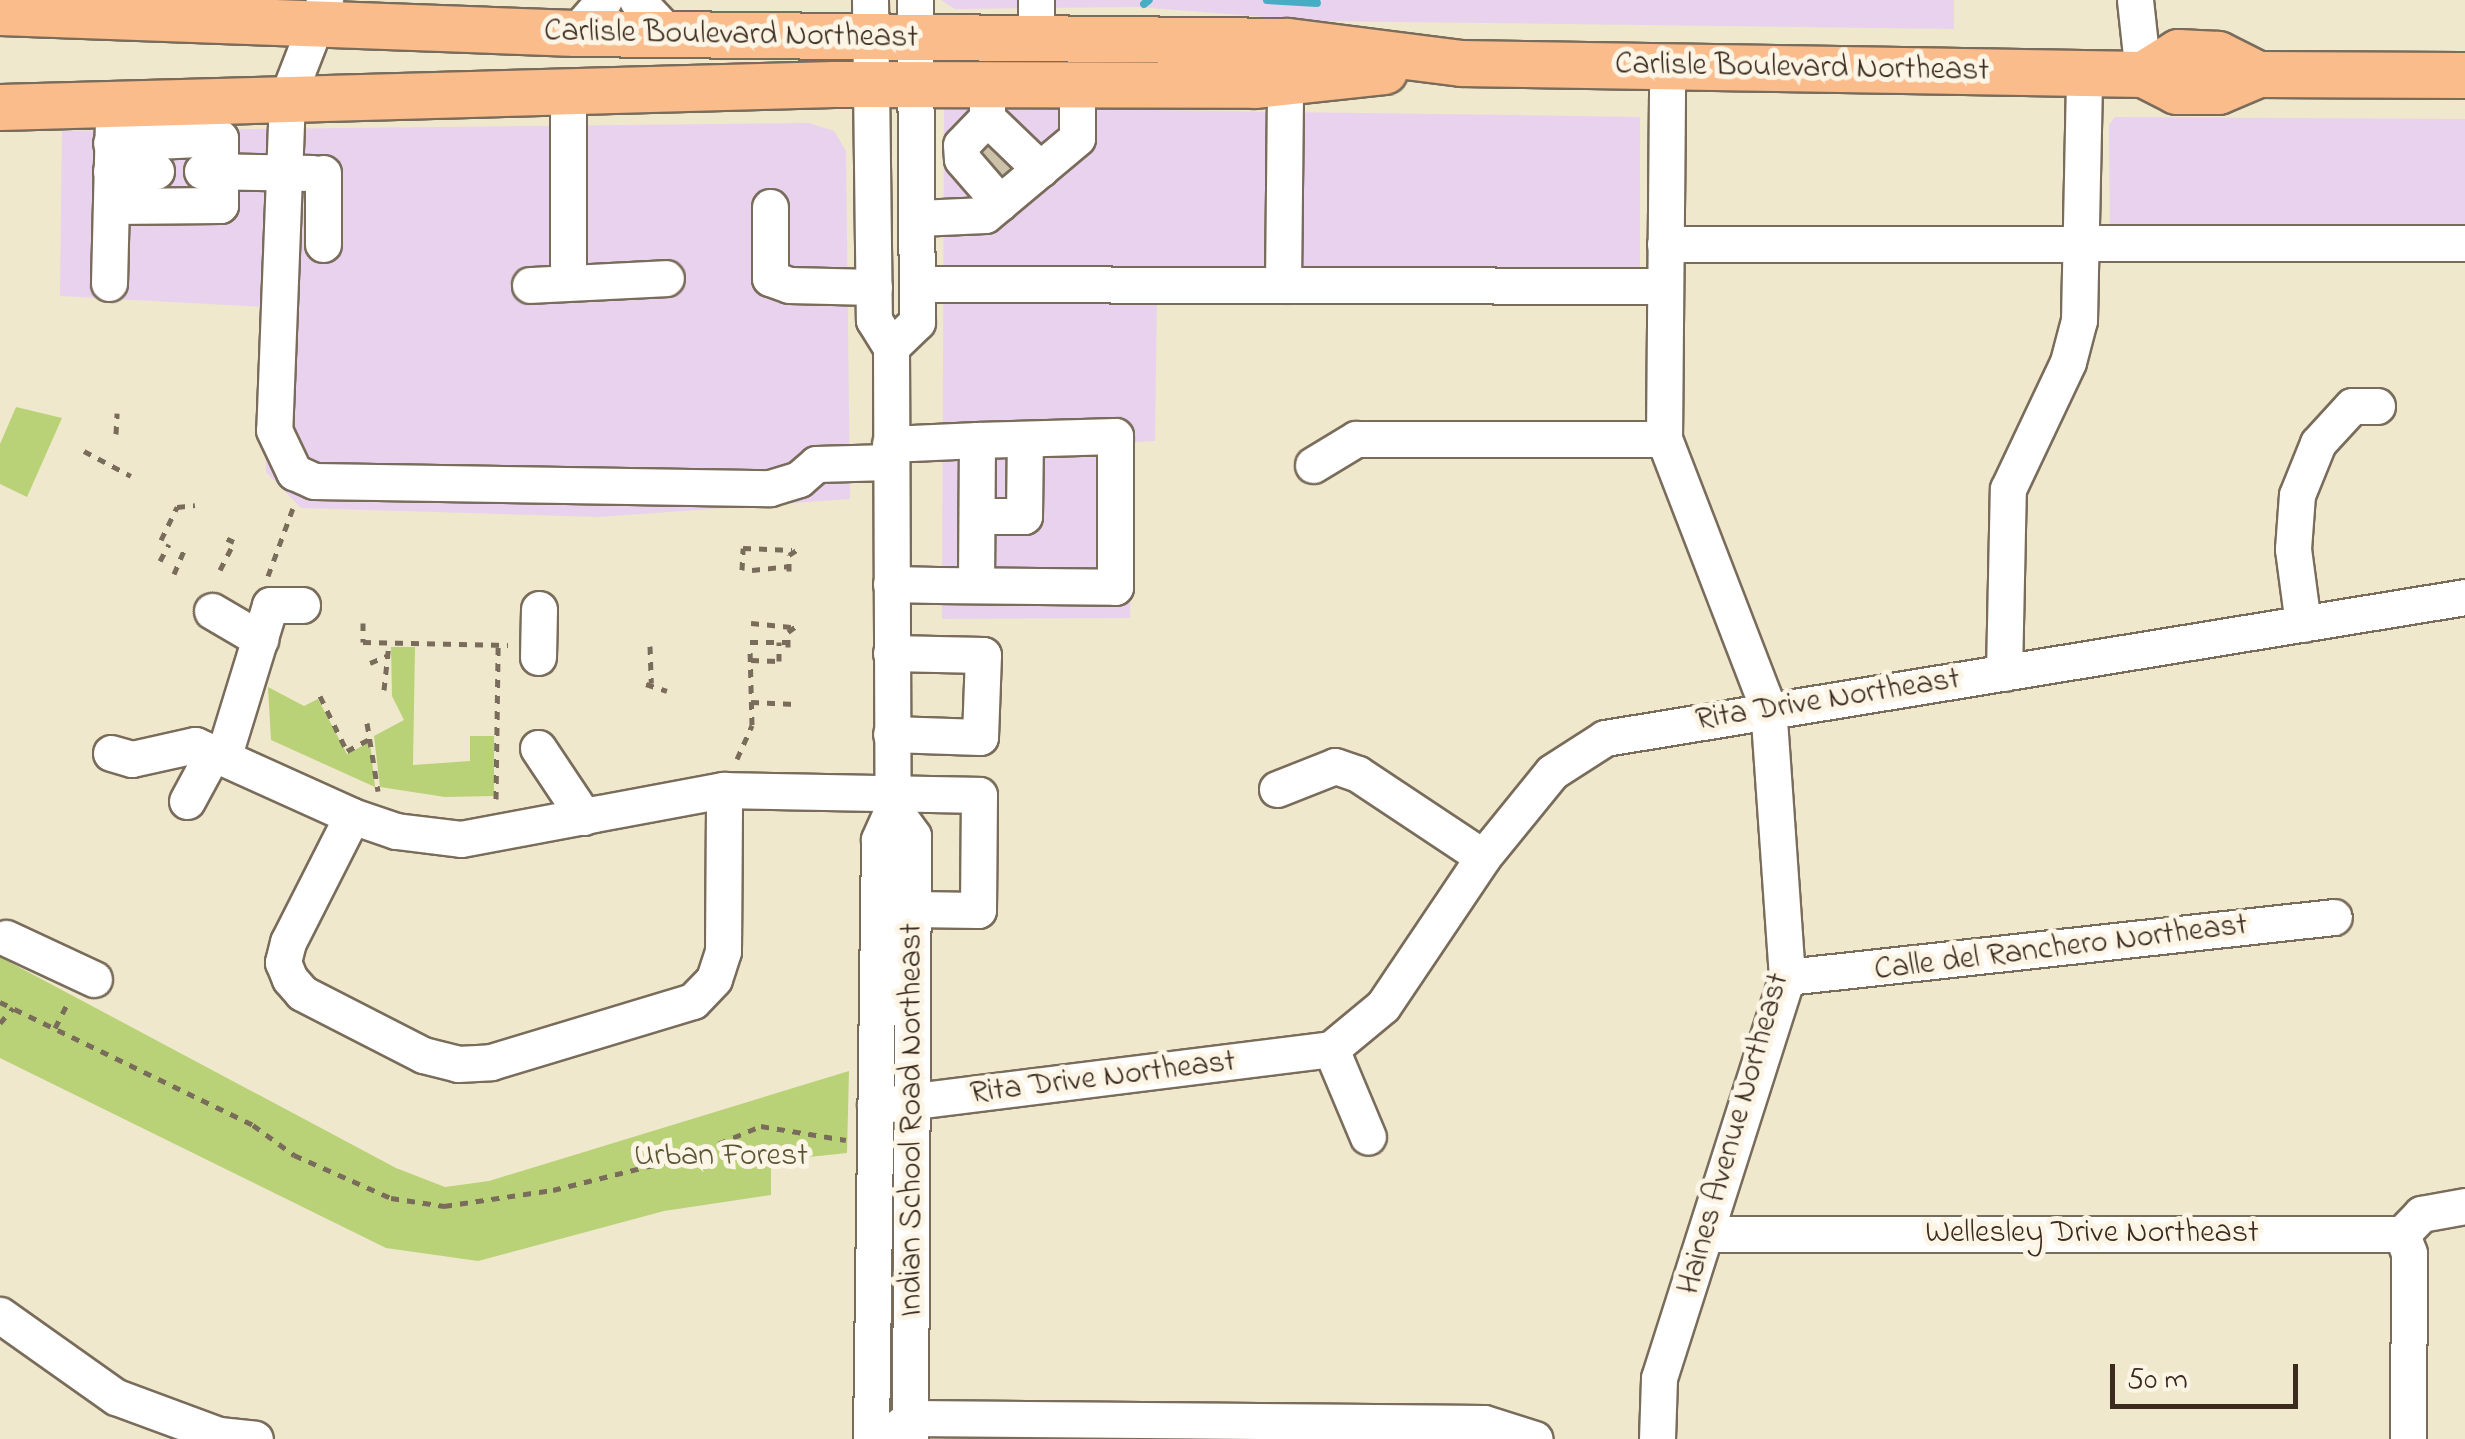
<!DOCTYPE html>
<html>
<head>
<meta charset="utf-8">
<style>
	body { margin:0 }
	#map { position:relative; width:2465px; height:1439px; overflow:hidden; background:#efe8cc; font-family:"Indie Flower",sans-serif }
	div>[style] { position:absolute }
	.built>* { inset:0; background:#e8d2ee }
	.green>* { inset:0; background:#b9d277 }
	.stream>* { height:8px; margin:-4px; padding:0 4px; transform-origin:4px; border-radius:4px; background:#45aec5 }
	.minor-tunnel>* { height:35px; margin-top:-17.5px; transform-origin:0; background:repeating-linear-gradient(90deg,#cbc2a9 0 35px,transparent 0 53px) }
	.path>* { height:5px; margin-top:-2.5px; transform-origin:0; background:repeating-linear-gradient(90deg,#7a6c5b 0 8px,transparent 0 16px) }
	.roads { filter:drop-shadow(2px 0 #7a6c5b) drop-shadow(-2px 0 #7a6c5b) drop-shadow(0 2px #7a6c5b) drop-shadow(0 -2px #7a6c5b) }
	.minor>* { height:35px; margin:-17.5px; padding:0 17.5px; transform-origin:17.5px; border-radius:17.5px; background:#fff }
	.major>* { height:45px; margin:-22.5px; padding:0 22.5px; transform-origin:22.5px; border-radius:22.5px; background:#fabc8b }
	span { translate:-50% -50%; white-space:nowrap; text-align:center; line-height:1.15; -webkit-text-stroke:10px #fcf5e5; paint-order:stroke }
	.street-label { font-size:32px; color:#3b2a1e }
	.park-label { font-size:32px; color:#5a5434 }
	.scale { position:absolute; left:2110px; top:1364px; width:188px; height:45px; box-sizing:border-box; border:5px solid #3b2a1e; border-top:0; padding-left:12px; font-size:30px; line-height:35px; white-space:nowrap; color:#3b2a1e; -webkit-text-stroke:8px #fcf5e5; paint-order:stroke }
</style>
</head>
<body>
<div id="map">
	<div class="built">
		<div style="clip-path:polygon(941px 0,1954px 0,1954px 29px,1317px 21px,1138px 7px,955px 9px)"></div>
		<div style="clip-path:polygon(944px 107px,1640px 117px,1640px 280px,1157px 293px,1155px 441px,1133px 442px,1130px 618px,942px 619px)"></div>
		<div style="clip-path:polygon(2115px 117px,2465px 119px,2465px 238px,2110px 237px,2109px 125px)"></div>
		<div style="clip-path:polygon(809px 123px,834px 131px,846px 151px,850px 499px,600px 517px,301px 508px,266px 472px,263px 307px,60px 296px,62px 131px)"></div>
	</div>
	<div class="green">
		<div style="clip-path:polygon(16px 407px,62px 418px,27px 497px,0 484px,0 444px)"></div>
		<div style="clip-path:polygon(391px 647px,415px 647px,413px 765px,470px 761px,470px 736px,494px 736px,494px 796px,445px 797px,380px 787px,374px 736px,404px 720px,392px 696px)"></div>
		<div style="clip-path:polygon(268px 687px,304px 706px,318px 699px,347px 754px,370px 742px,375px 787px,271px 740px)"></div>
		<div style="clip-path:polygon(0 957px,396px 1168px,445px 1187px,489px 1181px,849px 1071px,847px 1153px,771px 1161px,771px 1195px,664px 1211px,478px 1261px,386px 1248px,0 1058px)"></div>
	</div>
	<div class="stream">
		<div style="left:1267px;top:0;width:50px;rotate:3.4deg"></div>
		<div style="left:1144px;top:4px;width:6px;rotate:-39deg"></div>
	</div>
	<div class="minor-tunnel">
		<div style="left:985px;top:170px;width:28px;rotate:-44deg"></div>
	</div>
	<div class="path">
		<div style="left:116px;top:434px;width:21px;rotate:-87deg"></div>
		<div style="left:84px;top:451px;width:53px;rotate:28deg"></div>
		<div style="left:161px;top:540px;width:37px;rotate:-64deg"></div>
		<div style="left:177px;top:507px;width:18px;rotate:-6deg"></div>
		<div style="left:160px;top:561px;width:19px;rotate:-62deg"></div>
		<div style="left:220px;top:570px;width:31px;rotate:-63deg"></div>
		<div style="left:234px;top:542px;width:14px;rotate:-155deg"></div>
		<div style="left:742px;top:570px;width:22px;rotate:-87deg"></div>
		<div style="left:743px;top:548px;width:49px;rotate:2.3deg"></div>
		<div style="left:752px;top:570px;width:37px;rotate:-6deg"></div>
		<div style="left:789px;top:571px;width:16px;rotate:-90deg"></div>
		<div style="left:789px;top:555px;width:9px;rotate:-32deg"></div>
		<div style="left:174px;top:574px;width:25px;rotate:-67deg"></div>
		<div style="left:268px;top:576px;width:72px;rotate:-69.8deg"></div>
		<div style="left:363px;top:623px;width:19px;rotate:90deg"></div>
		<div style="left:363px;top:642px;width:145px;rotate:1.2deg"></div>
		<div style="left:751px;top:623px;width:40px;rotate:5.7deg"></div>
		<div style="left:750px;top:642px;width:38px"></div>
		<div style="left:650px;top:646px;width:37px;rotate:88deg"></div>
		<div style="left:788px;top:647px;width:15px;rotate:-90deg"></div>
		<div style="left:788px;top:632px;width:9px;rotate:-36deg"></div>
		<div style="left:751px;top:660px;width:28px;rotate:2deg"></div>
		<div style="left:779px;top:661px;width:19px;rotate:-90deg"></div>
		<div style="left:370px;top:663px;width:21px;rotate:-23deg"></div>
		<div style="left:646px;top:684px;width:22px;rotate:18deg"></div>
		<div style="left:384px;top:690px;width:47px;rotate:-83.9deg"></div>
		<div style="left:320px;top:696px;width:61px;rotate:63.9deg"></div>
		<div style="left:347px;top:751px;width:27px;rotate:-28deg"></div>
		<div style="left:751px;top:702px;width:44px;rotate:2.6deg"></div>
		<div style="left:367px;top:723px;width:69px;rotate:80.8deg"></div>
		<div style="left:737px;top:759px;width:37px;rotate:-66deg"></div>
		<div style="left:752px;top:725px;width:78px;rotate:-91.5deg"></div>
		<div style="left:496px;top:799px;width:152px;rotate:-89.2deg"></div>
		<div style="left:0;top:1002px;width:281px;rotate:25.9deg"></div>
		<div style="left:253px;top:1125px;width:51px;rotate:36.2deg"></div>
		<div style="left:294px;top:1155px;width:106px;rotate:23.9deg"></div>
		<div style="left:391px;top:1198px;width:54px;rotate:8.6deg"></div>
		<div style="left:444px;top:1206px;width:110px;rotate:-8.4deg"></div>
		<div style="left:553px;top:1190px;width:140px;rotate:-14deg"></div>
		<div style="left:689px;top:1156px;width:78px;rotate:-22.6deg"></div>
		<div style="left:761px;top:1126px;width:86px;rotate:9.4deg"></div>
		<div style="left:0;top:1023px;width:20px;rotate:-49deg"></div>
		<div style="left:55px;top:1028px;width:31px;rotate:-63deg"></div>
	</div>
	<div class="roads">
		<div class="minor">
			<div style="left:325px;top:0;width:105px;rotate:111.2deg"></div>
			<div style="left:287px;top:98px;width:332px;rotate:92.2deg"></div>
			<div style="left:274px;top:430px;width:47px;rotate:64.5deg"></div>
			<div style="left:294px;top:472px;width:22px;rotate:24deg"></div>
			<div style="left:314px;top:481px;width:456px;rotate:0.9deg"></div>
			<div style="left:770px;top:488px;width:30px;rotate:-17deg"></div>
			<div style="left:799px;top:479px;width:23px;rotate:-41deg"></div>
			<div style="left:816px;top:464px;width:74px;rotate:-1.5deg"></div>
			<div style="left:637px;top:0;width:48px;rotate:46.7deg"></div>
			<div style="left:870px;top:0;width:320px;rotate:89.3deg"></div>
			<div style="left:874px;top:320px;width:32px;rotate:58deg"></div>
			<div style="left:891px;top:347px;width:461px;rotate:89.8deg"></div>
			<div style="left:893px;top:808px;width:35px;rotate:114deg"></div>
			<div style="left:879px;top:840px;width:599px;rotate:90.77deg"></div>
			<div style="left:1036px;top:0;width:40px;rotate:90deg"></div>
			<div style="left:2135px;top:0;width:74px;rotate:83.8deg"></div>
			<div style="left:575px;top:33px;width:44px;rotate:-48.7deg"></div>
			<div style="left:568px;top:93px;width:186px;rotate:90deg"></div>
			<div style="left:987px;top:98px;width:20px;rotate:90deg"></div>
			<div style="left:987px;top:118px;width:74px;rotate:43.9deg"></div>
			<div style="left:987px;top:118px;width:37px;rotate:134deg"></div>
			<div style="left:961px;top:145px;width:14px;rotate:86deg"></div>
			<div style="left:962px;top:159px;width:58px;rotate:49.2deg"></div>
			<div style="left:111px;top:171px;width:45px"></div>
			<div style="left:202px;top:171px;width:111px;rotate:1deg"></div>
			<div style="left:323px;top:173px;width:71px;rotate:90deg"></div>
			<div style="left:111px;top:206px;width:109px;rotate:-0.5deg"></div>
			<div style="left:220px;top:205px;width:67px;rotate:-90deg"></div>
			<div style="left:220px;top:138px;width:109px;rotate:177.4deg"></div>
			<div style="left:770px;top:207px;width:71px;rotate:90deg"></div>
			<div style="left:770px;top:278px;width:20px;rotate:20deg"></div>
			<div style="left:789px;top:285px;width:85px;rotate:1.3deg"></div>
			<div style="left:918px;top:218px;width:67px;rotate:-2.6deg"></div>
			<div style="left:985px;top:215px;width:120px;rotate:-39.9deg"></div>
			<div style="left:1077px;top:138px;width:53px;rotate:-90deg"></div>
			<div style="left:1665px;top:244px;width:800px;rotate:-0.07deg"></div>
			<div style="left:109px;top:283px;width:163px;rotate:-88.6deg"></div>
			<div style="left:918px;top:284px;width:747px;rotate:0.15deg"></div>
			<div style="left:530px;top:285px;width:136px;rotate:-2.9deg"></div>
			<div style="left:1283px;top:285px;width:203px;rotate:-89.4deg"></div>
			<div style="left:891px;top:347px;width:36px;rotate:-44deg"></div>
			<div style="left:917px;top:322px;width:322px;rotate:-90.4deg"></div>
			<div style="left:890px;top:444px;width:87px;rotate:-2.6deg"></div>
			<div style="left:1313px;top:465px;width:50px;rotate:-31.2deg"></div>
			<div style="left:1356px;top:439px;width:308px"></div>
			<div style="left:977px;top:516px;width:47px"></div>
			<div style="left:1024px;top:516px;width:77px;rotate:-89.3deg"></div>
			<div style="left:891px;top:584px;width:46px;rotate:1.2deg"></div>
			<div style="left:937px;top:585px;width:178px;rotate:0.6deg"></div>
			<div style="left:1115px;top:587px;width:151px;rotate:-90deg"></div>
			<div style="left:1115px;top:436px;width:138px;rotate:178.3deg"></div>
			<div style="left:977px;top:440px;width:145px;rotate:90.4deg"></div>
			<div style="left:212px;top:611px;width:56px;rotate:30.3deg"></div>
			<div style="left:2303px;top:624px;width:76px;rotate:-97.6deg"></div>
			<div style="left:2293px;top:549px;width:54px;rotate:-85.8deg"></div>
			<div style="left:2297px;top:495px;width:56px;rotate:-68deg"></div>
			<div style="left:2318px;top:443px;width:50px;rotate:-47.4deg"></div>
			<div style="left:2352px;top:406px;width:25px"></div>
			<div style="left:891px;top:653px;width:92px;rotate:1.2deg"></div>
			<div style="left:983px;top:655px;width:82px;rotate:92.1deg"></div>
			<div style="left:980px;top:737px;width:89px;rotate:-178.1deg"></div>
			<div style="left:538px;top:657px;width:48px;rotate:-88.8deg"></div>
			<div style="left:2004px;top:673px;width:184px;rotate:-88.8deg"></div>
			<div style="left:2008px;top:489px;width:140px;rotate:-64.7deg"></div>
			<div style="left:2068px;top:362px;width:43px;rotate:-75.3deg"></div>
			<div style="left:2079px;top:320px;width:245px;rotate:-88.8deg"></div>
			<div style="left:538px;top:748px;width:83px;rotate:56.3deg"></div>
			<div style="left:111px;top:753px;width:22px;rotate:16deg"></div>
			<div style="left:132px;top:759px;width:65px;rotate:-12.5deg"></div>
			<div style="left:195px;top:745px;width:172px;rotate:24.3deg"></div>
			<div style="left:352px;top:816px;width:46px;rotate:18.8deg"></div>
			<div style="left:396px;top:831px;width:65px;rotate:7deg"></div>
			<div style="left:461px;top:839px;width:268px;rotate:-10.6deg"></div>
			<div style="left:724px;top:790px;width:255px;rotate:1.1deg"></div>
			<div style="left:979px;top:795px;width:115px;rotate:90.5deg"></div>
			<div style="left:978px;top:910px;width:64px;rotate:-179.1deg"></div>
			<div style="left:223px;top:758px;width:160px;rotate:-72.9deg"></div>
			<div style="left:270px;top:605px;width:32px"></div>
			<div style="left:1277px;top:789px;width:62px;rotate:-21.6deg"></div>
			<div style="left:1335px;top:766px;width:24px;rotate:19deg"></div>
			<div style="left:1358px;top:774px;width:150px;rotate:33.6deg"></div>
			<div style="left:187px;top:801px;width:55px;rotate:-61.6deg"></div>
			<div style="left:893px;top:808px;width:34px;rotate:54deg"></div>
			<div style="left:913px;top:836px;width:603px;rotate:90.29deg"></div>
			<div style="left:352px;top:816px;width:141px;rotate:116.9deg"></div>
			<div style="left:288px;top:942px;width:21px;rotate:104deg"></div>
			<div style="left:283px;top:962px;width:18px;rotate:68deg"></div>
			<div style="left:290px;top:979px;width:18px;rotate:49deg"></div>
			<div style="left:302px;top:993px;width:136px;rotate:27.1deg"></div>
			<div style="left:423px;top:1055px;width:36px;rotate:14deg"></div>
			<div style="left:458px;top:1064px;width:33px;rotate:-3deg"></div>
			<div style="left:491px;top:1062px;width:211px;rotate:-16.8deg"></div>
			<div style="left:693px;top:1001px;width:30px;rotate:-46deg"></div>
			<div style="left:714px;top:979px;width:29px;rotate:-72deg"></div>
			<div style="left:723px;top:951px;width:161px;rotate:-89.6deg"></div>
			<div style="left:6px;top:938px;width:97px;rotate:25deg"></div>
			<div style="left:1787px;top:977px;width:550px;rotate:-6.26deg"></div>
			<div style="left:1331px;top:1049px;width:95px;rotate:67.2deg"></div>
			<div style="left:875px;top:1106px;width:460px;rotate:-7.1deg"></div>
			<div style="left:1331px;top:1049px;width:67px;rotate:-39.6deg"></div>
			<div style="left:1383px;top:1006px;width:179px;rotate:-56.1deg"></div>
			<div style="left:1483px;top:857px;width:109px;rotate:-50.9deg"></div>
			<div style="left:1552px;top:772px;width:63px;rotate:-32.7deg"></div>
			<div style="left:1605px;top:738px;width:871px;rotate:-9.31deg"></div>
			<div style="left:1710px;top:1234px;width:692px"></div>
			<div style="left:2402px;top:1234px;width:28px;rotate:-46deg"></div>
			<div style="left:2421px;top:1214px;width:45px;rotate:-10.3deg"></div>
			<div style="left:2402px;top:1234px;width:20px;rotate:70deg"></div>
			<div style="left:2409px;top:1253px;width:186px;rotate:90.3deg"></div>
			<div style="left:0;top:1315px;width:142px;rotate:35.3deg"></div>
			<div style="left:116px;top:1397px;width:110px;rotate:20.3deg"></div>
			<div style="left:219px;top:1435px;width:36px;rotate:6deg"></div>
			<div style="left:883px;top:1439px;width:34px;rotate:-38deg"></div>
			<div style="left:910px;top:1418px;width:574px;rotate:0.5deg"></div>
			<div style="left:1484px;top:1423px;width:53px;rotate:17.4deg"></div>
			<div style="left:1657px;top:1439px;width:61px;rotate:-88.1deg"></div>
			<div style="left:1659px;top:1378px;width:421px;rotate:-72.3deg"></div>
			<div style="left:1787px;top:977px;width:270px;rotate:-94deg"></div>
			<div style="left:1768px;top:708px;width:288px;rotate:-111.1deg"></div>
			<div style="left:1664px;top:439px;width:373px;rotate:-89.5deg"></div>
		</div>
		<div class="major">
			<div style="left:0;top:12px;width:575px;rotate:2.09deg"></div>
			<div style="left:575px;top:33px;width:712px;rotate:0.64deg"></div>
			<div style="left:1287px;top:41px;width:175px;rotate:7.2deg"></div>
			<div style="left:1461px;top:63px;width:682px;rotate:0.92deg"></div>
			<div style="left:2258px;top:74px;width:45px;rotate:-153.4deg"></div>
			<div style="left:2218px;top:54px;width:40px;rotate:-177.1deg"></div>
			<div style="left:2178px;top:52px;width:41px;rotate:147.8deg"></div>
			<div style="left:2143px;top:74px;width:37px;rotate:27deg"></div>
			<div style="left:2176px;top:91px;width:42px"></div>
			<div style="left:2218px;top:91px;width:43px;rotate:-23deg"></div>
			<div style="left:2258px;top:74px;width:207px;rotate:0.3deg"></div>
			<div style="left:0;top:107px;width:834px;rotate:-1.58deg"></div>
			<div style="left:834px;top:84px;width:421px;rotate:0.1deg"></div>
			<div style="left:1255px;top:85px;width:130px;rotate:-6.2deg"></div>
		</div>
	</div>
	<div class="street-label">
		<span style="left:731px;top:36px;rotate:1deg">Carlisle Boulevard Northeast</span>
		<span style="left:1802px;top:69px;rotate:1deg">Carlisle Boulevard Northeast</span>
		<span style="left:1828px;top:701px;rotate:-9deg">Rita Drive Northeast</span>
		<span style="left:2061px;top:949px;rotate:-7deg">Calle del Ranchero Northeast</span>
		<span style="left:1103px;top:1079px;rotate:-7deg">Rita Drive Northeast</span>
		<span style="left:913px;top:1120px;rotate:-90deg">Indian School Road Northeast</span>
		<span style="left:1735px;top:1134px;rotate:-74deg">Haines Avenue Northeast</span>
		<span style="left:2092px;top:1234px">Wellesley Drive Northeast</span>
	</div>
	<div class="park-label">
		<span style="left:721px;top:1157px">Urban Forest</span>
	</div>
	<div class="scale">50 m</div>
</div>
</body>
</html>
